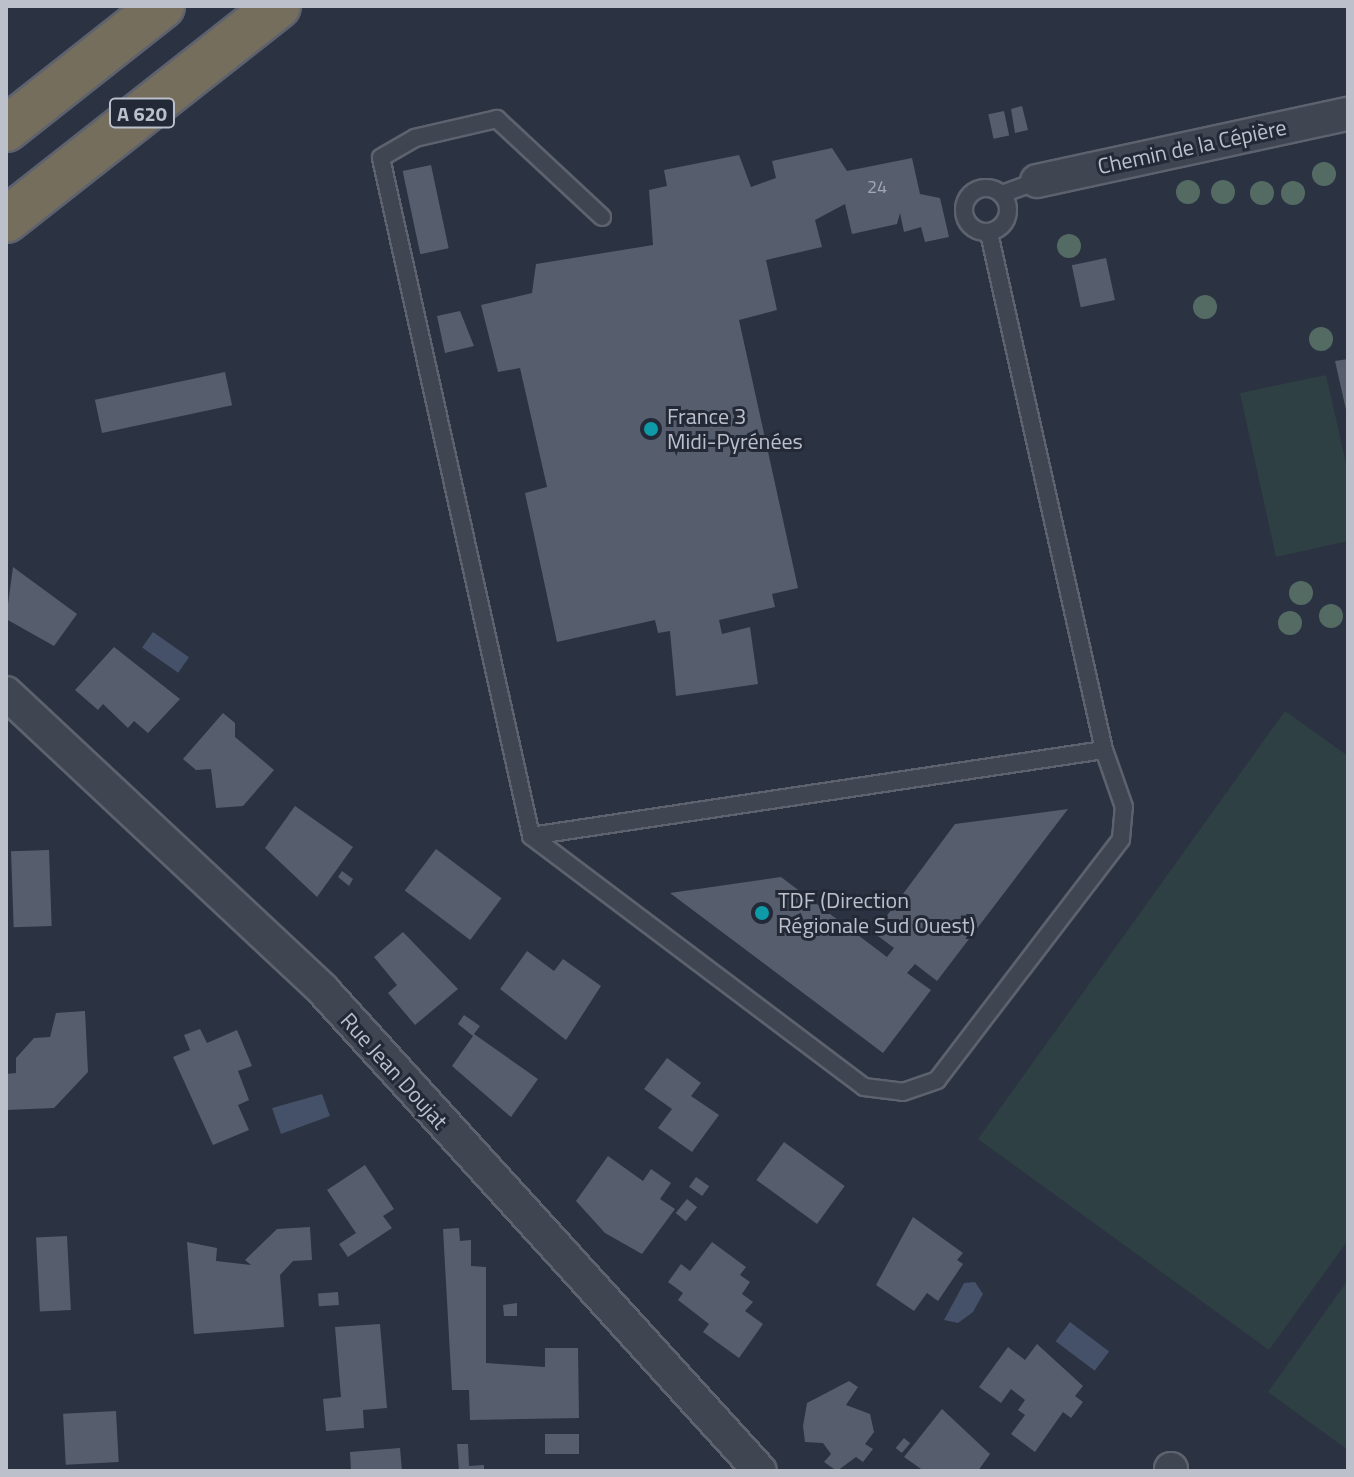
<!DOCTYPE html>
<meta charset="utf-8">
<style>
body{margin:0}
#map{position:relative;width:1354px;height:1477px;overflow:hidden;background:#2b3241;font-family:"Titillium Web",sans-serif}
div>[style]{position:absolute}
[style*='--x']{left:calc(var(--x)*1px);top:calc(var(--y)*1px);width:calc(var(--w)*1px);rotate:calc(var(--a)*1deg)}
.green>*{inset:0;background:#2e4043}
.water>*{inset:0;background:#445169;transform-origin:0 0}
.building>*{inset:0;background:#565e6e;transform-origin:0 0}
.roads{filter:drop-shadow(2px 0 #5d626e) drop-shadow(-2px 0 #5d626e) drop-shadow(0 2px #5d626e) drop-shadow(0 -2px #5d626e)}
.service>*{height:16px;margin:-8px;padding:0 8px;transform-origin:8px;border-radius:8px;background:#3f4551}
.service>.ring{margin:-8px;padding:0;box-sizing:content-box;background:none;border:16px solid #3f4551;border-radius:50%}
.minor>*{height:32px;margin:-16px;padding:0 16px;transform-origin:16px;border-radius:16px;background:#3f4551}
.motorway>*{height:44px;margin:-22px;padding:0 22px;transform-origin:22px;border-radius:22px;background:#766e5d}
.trees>*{width:24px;height:24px;margin:-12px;border-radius:50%;background:#546b64}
.dots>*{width:22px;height:22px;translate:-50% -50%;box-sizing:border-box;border:4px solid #232936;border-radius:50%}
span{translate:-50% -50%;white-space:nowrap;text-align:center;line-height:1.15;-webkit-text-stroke:6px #232936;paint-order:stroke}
.number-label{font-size:18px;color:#a2a8b4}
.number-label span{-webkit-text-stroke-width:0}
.shield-label span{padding:2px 6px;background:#232936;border:2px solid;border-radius:6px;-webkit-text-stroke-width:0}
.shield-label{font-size:20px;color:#bcc0cb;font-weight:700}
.street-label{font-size:22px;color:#bcc0cb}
.poi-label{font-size:22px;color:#bcc0cb}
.left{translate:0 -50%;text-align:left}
.frame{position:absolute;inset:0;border:8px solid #bcc0cb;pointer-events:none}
</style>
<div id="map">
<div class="green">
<i style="clip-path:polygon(1326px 375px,1348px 472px,1348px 541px,1276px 557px,1240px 393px)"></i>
<i style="clip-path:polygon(1285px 711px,1348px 756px,1348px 1240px,1269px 1350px,978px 1139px)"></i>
<i style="clip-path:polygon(1348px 1280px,1348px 1450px,1268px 1392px)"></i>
</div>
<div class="water">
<i style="left:153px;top:632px;width:44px;height:19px;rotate:35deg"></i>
<i style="clip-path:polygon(322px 1094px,330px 1116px,281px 1134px,272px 1108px)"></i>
<i style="clip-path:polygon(975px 1282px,983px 1294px,973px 1312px,958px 1323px,944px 1320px,964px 1283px)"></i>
<i style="left:1070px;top:1322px;width:49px;height:24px;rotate:37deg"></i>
</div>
<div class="building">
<i style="clip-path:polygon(1022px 106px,1028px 130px,1015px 133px,1011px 109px)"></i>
<i style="left:1004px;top:111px;width:25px;height:16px;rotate:78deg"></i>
<i style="clip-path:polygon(832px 148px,847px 171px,912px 158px,920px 194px,940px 198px,949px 237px,925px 242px,921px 227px,904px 232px,900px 213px,897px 224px,852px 234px,845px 204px,815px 220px,822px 247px,766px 260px,777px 310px,739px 320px,798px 588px,772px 594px,775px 607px,719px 620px,722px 634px,750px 627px,758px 684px,676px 696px,670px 631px,658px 633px,655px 620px,557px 642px,525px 493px,547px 487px,520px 368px,498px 372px,481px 305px,532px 293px,536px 264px,653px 245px,649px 190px,667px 186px,664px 170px,739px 155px,751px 187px,776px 178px,772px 161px)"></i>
<i style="left:431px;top:165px;width:85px;height:29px;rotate:78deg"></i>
<i style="left:1106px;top:258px;width:43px;height:35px;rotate:78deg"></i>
<i style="clip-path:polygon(460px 311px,474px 346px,445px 353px,437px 316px)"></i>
<i style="clip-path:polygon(1348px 359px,1348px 414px,1347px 414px,1335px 361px)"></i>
<i style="left:225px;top:372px;width:34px;height:133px;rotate:78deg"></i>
<i style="clip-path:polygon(13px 567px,77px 614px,54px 646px,6px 619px)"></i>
<i style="clip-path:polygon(114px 647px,180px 699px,148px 733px,134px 721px,128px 728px,103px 704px,98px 710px,75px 690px)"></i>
<i style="clip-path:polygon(223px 713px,235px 723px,235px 737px,274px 770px,243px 806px,216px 808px,211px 769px,196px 770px,183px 759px)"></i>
<i style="clip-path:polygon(295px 806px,353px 847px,317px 897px,265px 848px)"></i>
<i style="clip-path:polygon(1068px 809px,937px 981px,915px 964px,907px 973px,931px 990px,883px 1053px,670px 893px,781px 877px,887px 957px,894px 948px,874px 933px,955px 824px)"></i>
<i style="left:436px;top:849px;width:82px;height:52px;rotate:37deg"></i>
<i style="left:49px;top:850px;width:76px;height:38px;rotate:88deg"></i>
<i style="clip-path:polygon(342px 871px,353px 879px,349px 886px,338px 877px)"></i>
<i style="clip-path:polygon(403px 932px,458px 989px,415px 1025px,388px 993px,397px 985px,374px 957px)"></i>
<i style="clip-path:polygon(527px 951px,554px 971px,563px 959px,601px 986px,566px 1040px,500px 989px)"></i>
<i style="clip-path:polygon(85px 1011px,88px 1072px,54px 1108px,6px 1110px,6px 1074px,16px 1073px,16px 1058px,34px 1038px,50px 1037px,56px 1013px)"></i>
<i style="clip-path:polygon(464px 1015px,480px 1026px,474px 1034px,538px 1079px,511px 1117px,452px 1066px,473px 1036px,458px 1024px)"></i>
<i style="clip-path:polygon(200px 1029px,207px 1043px,237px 1030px,252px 1066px,238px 1071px,249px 1100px,238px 1105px,249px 1130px,213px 1145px,173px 1057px,190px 1050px,184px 1035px)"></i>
<i style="clip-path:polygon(667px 1058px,701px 1083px,691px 1096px,719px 1115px,692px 1152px,658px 1128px,672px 1109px,644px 1089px)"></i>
<i style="left:784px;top:1142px;width:75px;height:47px;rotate:36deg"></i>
<i style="clip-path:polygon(608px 1156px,643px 1181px,651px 1169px,671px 1183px,660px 1199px,675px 1209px,642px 1254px,605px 1233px,576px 1201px)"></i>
<i style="clip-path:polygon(365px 1165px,394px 1209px,383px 1216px,392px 1228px,348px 1257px,339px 1244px,356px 1233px,327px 1190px)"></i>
<i style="left:696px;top:1177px;width:16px;height:12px;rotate:35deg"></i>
<i style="left:687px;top:1199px;width:13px;height:18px;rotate:39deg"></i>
<i style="clip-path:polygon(913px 1217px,963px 1253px,957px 1260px,963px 1264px,938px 1301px,927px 1293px,914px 1311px,876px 1285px)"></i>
<i style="clip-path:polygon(310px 1227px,312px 1260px,293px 1261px,280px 1275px,284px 1327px,194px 1334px,187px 1242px,217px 1248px,216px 1261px,251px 1265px,245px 1260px,277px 1229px)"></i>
<i style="clip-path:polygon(459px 1228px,460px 1241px,471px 1240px,471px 1266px,486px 1267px,486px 1363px,545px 1367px,545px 1348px,578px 1348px,579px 1418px,470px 1420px,469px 1390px,452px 1390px,443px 1229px)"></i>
<i style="left:67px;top:1236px;width:74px;height:31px;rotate:87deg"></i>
<i style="clip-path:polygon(712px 1242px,746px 1267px,740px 1275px,750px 1282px,742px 1294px,753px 1302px,745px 1311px,763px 1324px,739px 1358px,703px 1332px,709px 1324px,678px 1300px,683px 1293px,668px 1282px,681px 1264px,690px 1271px)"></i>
<i style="left:338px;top:1292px;width:13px;height:20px;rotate:86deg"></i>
<i style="clip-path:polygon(517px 1303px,517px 1316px,504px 1316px,503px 1305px)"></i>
<i style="clip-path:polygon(380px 1324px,387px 1408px,363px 1410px,364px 1428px,326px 1431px,323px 1399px,341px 1397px,335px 1327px)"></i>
<i style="clip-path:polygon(1037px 1344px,1083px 1386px,1075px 1396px,1083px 1402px,1071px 1418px,1063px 1412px,1035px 1452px,1011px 1434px,1025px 1415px,1018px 1410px,1025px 1400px,1011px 1389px,1001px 1403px,979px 1387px,1008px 1347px,1025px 1360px)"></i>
<i style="clip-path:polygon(849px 1381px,858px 1387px,846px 1405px,870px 1414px,874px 1432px,865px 1444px,873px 1449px,863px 1462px,856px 1457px,837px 1471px,824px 1462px,831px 1454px,823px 1443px,805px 1442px,803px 1426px,807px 1403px)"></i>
<i style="clip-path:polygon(942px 1409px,990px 1454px,978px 1471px,924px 1471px,904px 1457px)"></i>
<i style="left:116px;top:1411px;width:51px;height:53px;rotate:87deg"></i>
<i style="left:545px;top:1434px;width:34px;height:20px"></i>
<i style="left:904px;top:1438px;width:8px;height:13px;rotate:40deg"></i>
<i style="clip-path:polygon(457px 1444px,468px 1444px,469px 1466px,484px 1465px,484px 1471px,459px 1471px)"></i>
<i style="clip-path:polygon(400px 1448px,402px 1471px,351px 1471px,350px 1452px)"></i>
</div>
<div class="roads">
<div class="service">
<i class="ring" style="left:964px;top:188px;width:28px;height:28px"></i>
<i style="--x:1002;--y:194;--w:37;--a:-20"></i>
<i style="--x:602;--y:217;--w:144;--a:-137"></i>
<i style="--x:497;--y:119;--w:84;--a:167"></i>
<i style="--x:415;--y:138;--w:39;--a:150"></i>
<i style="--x:381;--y:158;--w:694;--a:77.52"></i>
<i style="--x:531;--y:836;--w:579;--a:-8.54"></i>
<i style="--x:1104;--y:750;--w:530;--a:-102.54"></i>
<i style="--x:531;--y:836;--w:417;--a:37"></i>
<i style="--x:864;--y:1087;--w:39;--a:7"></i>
<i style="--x:903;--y:1092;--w:36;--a:-19"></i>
<i style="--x:937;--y:1080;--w:303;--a:-52.6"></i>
<i style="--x:1121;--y:839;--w:32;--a:-85"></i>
<i style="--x:1124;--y:807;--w:60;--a:-109.3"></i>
</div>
<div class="minor">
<i style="--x:1037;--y:181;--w:318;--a:-12.2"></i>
<i style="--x:6;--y:693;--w:433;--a:43.1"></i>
<i style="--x:322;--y:989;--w:651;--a:47.74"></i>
<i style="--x:1171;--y:1469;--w:2;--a:90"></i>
</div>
<div class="motorway">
<i style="--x:6;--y:129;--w:199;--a:-38.3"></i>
<i style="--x:6;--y:220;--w:346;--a:-38.2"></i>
</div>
</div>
<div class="trees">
<i style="left:1324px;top:174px"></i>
<i style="left:1188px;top:192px"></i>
<i style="left:1223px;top:192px"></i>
<i style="left:1262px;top:193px"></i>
<i style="left:1293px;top:193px"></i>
<i style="left:1069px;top:246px"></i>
<i style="left:1205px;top:307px"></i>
<i style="left:1321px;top:339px"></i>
<i style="left:1301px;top:593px"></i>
<i style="left:1331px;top:616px"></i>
<i style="left:1290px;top:623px"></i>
</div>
<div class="dots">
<i style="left:651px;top:429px;background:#0f9aa8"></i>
<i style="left:762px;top:913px;background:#0f9aa8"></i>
</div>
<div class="number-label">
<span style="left:877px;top:187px">24</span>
</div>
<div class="shield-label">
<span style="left:142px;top:113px">A 620</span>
</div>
<div class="street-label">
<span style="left:1192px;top:147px;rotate:-12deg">Chemin de la Cépière</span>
<span style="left:394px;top:1071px;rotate:48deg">Rue Jean Doujat</span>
</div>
<div class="poi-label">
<span class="left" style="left:667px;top:429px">France 3<br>Midi-Pyrénées</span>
<span class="left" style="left:778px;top:913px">TDF (Direction<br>Régionale Sud Ouest)</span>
</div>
<div class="frame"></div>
</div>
